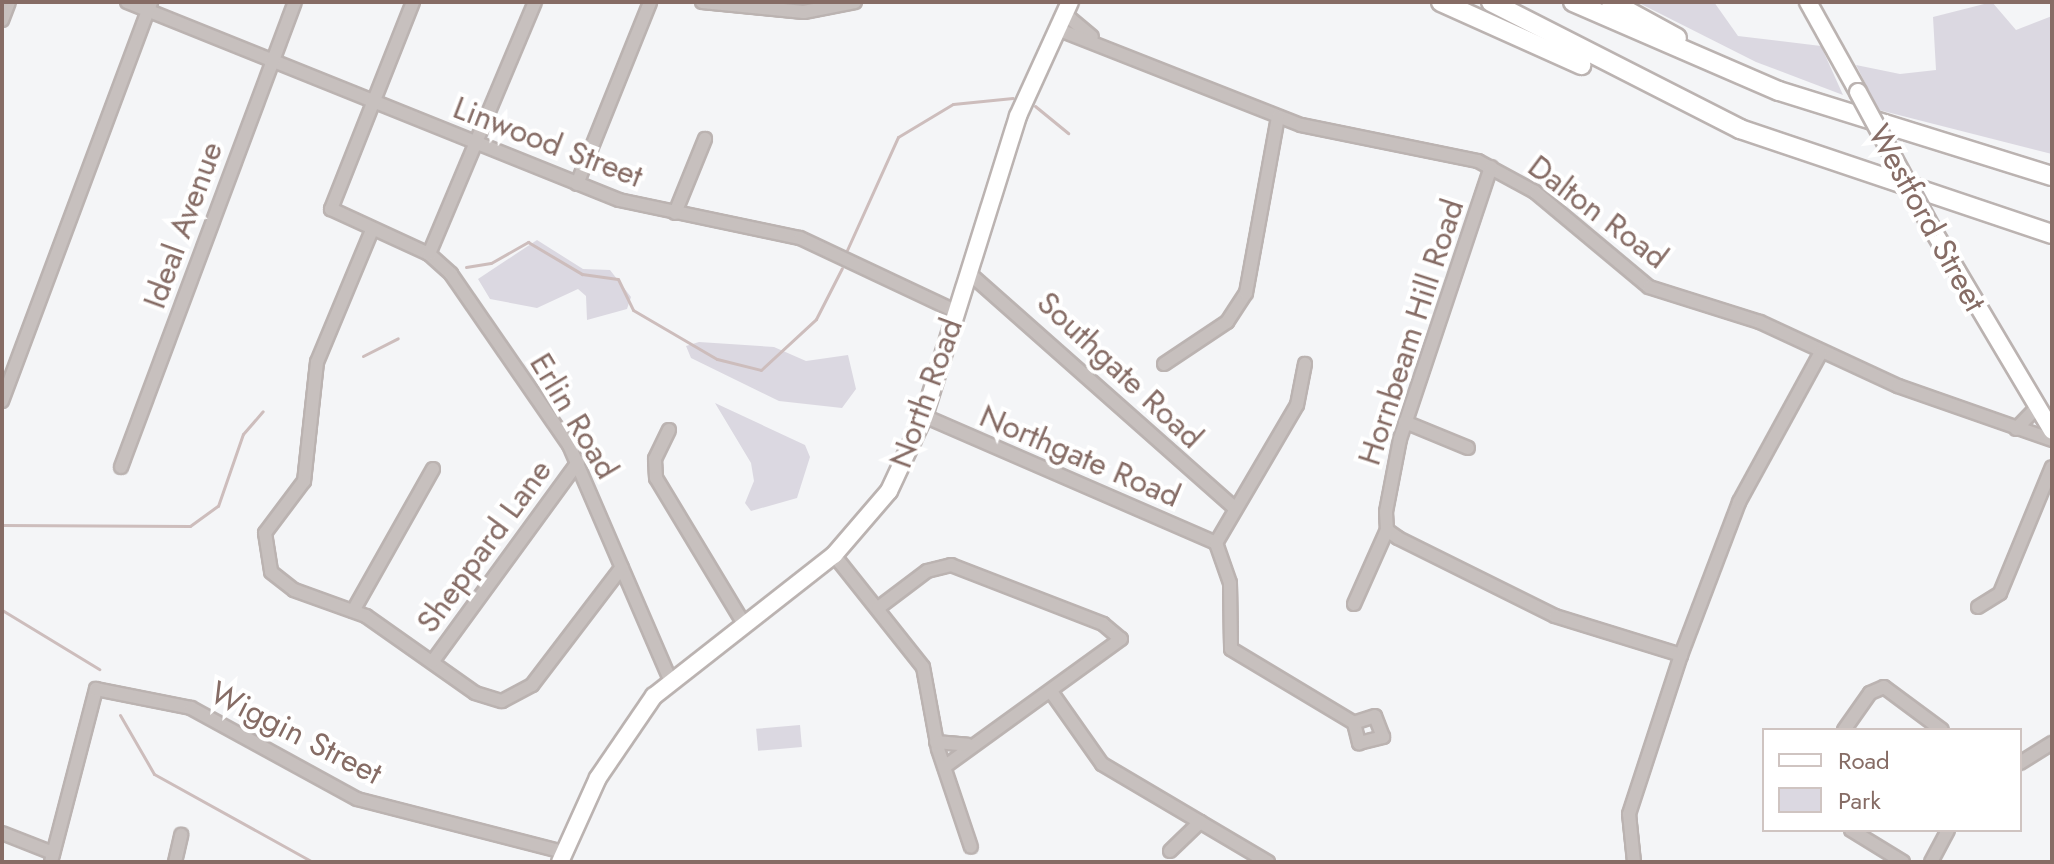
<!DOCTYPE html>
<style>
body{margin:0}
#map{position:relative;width:2054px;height:864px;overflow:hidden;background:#f4f5f7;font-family:Jost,sans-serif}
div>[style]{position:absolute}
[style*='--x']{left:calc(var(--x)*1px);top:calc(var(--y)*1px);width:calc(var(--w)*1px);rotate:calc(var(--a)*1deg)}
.green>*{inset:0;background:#dbd8e1;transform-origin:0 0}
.stream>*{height:3px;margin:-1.5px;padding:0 1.5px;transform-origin:1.5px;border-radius:1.5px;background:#cdbdbc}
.roads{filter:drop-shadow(2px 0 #bbb3b1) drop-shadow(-2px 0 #bbb3b1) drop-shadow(0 2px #bbb3b1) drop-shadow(0 -2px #bbb3b1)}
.minor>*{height:12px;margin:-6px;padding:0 6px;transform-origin:6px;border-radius:6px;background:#c7c0be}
.major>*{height:16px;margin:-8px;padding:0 8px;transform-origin:8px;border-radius:8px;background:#fff}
.highway>*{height:18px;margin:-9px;padding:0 9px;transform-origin:9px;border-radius:9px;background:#fff}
.bridges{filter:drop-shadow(2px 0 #bbb3b1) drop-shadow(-2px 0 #bbb3b1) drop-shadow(0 2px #bbb3b1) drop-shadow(0 -2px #bbb3b1)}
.major-bridge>*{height:16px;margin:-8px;padding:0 8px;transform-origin:8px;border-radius:8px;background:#fff}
span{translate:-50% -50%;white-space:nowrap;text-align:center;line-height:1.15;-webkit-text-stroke:8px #fff;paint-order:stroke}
.street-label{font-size:32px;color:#866c65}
.frame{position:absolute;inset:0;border:4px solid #866c65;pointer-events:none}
.legend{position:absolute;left:1762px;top:728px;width:260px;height:104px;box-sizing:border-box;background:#fff;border:2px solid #cfc4c1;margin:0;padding:10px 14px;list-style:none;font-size:24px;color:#866c65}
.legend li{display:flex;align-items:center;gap:16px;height:40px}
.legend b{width:40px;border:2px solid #cfc4c1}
</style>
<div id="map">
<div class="green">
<i style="clip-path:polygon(1637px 2px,1714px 2px,1738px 36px,1821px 46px,1843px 95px,1756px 62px)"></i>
<i style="clip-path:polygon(1992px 2px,2016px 30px,2052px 16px,2052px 154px,1879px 110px,1856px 65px,1900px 74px,1936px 70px,1933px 17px)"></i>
<i style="clip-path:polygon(537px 240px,583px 269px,610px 270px,631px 297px,627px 309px,587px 320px,586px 296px,578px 289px,537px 308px,490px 299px,478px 279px)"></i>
<i style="clip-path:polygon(699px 342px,774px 347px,806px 361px,848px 355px,856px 389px,842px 408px,779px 401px,691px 358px,686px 346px)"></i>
<i style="clip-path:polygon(715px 403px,805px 445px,810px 457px,797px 498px,751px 511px,745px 503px,754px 481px,751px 463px)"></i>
<i style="left:800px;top:725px;width:22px;height:44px;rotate:85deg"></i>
</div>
<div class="stream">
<i style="--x:1035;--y:106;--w:43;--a:39.3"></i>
<i style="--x:847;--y:250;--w:124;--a:-65.7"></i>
<i style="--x:898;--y:137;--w:64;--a:-31"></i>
<i style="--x:953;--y:104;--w:60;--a:-5.7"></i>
<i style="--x:466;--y:267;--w:25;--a:-9"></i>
<i style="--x:491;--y:263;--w:43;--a:-29.6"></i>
<i style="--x:528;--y:242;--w:63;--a:30.7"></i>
<i style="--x:582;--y:274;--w:36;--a:8"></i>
<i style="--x:618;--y:279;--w:34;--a:64"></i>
<i style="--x:633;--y:310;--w:97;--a:30.3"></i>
<i style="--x:717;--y:359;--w:45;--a:14"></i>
<i style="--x:761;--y:370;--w:75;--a:-42.8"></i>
<i style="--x:816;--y:319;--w:57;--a:-63"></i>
<i style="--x:363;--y:356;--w:39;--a:-27"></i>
<i style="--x:2;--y:525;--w:188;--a:0.3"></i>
<i style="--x:190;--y:526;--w:34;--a:-36"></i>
<i style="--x:218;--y:506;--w:76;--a:-70.9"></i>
<i style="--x:243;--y:434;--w:30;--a:-49"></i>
<i style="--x:2;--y:610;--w:114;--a:31.3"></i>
<i style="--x:120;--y:715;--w:68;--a:60"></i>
<i style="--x:154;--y:774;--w:182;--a:29"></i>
</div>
<div class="roads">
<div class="minor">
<i style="--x:127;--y:2;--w:530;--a:21.92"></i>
<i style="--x:619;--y:200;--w:185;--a:11.9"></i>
<i style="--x:800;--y:238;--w:171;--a:25.2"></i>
<i style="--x:413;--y:2;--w:223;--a:111.6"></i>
<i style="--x:331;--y:209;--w:108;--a:24.7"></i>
<i style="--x:429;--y:254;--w:30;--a:42"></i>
<i style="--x:451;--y:274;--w:208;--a:55.4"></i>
<i style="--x:569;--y:445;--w:255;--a:66.7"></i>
<i style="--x:702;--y:2;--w:102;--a:5.6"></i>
<i style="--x:804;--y:12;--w:52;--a:-11.1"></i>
<i style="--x:1065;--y:14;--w:35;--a:40"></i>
<i style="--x:2;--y:20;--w:19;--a:-69"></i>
<i style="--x:1057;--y:29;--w:262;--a:21.5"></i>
<i style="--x:1301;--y:125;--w:181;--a:11.5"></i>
<i style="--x:1478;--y:161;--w:65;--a:28.5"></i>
<i style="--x:1535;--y:192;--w:148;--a:39.8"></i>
<i style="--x:1649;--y:287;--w:116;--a:17.5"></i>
<i style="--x:1760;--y:322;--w:152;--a:24.9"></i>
<i style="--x:1898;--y:386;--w:163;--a:19.3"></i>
<i style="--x:1491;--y:167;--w:287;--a:108.5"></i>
<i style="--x:1400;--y:439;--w:74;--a:100.9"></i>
<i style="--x:1386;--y:512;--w:18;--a:87"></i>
<i style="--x:1387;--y:530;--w:14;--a:36"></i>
<i style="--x:1398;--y:538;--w:175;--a:26.4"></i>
<i style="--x:1555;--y:616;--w:132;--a:17.2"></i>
<i style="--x:1681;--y:655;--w:164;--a:-69.2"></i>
<i style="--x:1739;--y:502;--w:171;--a:-61.3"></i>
<i style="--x:577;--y:184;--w:196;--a:-68.1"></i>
<i style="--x:675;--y:213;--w:80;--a:-67.9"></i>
<i style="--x:372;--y:230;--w:143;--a:112.6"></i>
<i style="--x:317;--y:362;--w:120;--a:96.2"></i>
<i style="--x:304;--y:481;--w:65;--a:126.9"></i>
<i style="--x:265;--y:533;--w:39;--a:81"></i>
<i style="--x:271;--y:572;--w:29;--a:38"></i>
<i style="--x:294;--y:590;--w:77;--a:19.9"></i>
<i style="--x:366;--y:616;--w:133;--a:35.2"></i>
<i style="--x:475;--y:693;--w:28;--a:17"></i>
<i style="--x:502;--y:701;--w:34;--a:-28"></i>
<i style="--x:532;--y:685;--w:148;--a:-52.7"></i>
<i style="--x:429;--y:254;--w:273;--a:-67.2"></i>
<i style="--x:969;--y:273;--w:355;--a:41.5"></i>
<i style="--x:1164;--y:364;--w:76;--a:-33.7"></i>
<i style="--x:1227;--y:322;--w:35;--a:-57"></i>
<i style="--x:1246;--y:293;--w:179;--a:-79.7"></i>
<i style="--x:2;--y:401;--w:426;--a:-69.5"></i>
<i style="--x:924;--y:416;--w:318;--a:23.5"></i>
<i style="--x:1405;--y:422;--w:68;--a:22.4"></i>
<i style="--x:2016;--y:429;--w:29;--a:-46"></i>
<i style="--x:669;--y:430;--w:32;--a:116"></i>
<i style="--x:655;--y:459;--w:19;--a:87"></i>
<i style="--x:656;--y:478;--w:168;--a:58.9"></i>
<i style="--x:121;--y:467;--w:496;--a:-69.5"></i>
<i style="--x:1216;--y:543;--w:42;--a:70.7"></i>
<i style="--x:1230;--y:583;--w:66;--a:89.1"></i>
<i style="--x:1231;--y:649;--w:144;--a:31"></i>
<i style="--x:1354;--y:723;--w:21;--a:76"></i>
<i style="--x:1359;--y:743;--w:25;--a:-14"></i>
<i style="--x:1383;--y:737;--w:22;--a:-111"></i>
<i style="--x:1375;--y:716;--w:22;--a:162"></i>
<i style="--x:1216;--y:543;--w:160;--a:-59.6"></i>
<i style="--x:1297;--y:405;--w:42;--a:-79"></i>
<i style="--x:834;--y:555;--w:143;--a:51.5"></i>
<i style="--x:923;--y:667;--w:83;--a:79.6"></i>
<i style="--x:938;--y:749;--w:103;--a:71.4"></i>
<i style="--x:1354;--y:604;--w:81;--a:-66"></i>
<i style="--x:1978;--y:607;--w:26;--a:-32"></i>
<i style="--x:2000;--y:593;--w:136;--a:-67.6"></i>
<i style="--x:878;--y:608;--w:61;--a:-37.1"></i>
<i style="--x:927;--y:571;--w:25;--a:-14"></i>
<i style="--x:951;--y:565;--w:163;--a:21.2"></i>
<i style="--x:1103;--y:624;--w:23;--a:40"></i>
<i style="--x:1121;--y:639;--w:218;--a:144.1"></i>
<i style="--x:353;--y:611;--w:163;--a:-60.6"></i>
<i style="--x:433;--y:661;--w:246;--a:-53.9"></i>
<i style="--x:1052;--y:693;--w:87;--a:54.8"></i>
<i style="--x:1102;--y:764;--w:193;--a:30.6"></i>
<i style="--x:1844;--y:730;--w:45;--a:-54.9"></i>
<i style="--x:1870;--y:693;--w:15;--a:-23"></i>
<i style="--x:1884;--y:687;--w:72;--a:36.6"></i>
<i style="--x:936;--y:742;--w:32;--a:5"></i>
<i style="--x:2020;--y:763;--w:38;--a:-32"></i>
<i style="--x:1851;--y:830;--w:61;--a:31.6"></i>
<i style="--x:2;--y:833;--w:55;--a:21.4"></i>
<i style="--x:1170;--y:851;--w:42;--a:-44"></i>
<i style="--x:51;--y:862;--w:179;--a:-75.4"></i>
<i style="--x:96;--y:689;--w:97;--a:11.3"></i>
<i style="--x:191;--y:708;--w:189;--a:28.7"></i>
<i style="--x:357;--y:799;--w:214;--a:14.4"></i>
<i style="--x:175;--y:862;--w:28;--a:-77"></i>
<i style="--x:1634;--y:862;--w:48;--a:-95.9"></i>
<i style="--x:1629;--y:814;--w:167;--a:-71.9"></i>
<i style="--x:1931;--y:862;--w:36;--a:-62"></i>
</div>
<div class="major">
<i style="--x:1808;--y:2;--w:103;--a:60.9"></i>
<i style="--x:1931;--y:227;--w:237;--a:59.3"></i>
<i style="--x:560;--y:862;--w:92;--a:-65.7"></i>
<i style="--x:598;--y:778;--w:99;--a:-55.7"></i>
<i style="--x:654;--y:696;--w:229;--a:-38.1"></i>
<i style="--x:834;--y:555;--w:84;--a:-49.3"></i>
<i style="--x:889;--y:491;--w:83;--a:-65"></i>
<i style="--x:924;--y:416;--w:314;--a:-72.6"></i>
<i style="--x:1018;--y:116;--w:125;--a:-65.5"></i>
</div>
<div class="highway">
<i style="--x:1441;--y:2;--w:154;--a:24.2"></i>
<i style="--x:1491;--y:2;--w:280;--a:27"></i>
<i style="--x:1740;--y:129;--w:329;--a:18.6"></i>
<i style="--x:1573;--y:2;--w:224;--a:23.4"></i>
<i style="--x:1779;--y:91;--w:286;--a:17.3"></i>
<i style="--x:1611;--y:2;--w:75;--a:28.6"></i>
</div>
</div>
<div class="bridges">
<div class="major-bridge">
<i style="--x:1858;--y:92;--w:153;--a:61.6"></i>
</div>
</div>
<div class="street-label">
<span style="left:548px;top:142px;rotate:21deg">Linwood Street</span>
<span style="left:1598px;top:212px;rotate:37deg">Dalton Road</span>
<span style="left:1927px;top:218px;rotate:61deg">Westford Street</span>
<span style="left:183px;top:225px;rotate:-70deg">Ideal Avenue</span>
<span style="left:1411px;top:332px;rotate:-72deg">Hornbeam Hill Road</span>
<span style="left:1120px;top:370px;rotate:43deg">Southgate Road</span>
<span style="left:926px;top:393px;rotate:-70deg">North Road</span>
<span style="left:574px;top:416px;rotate:59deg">Erlin Road</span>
<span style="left:1080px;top:456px;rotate:23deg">Northgate Road</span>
<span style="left:484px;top:546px;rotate:-54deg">Sheppard Lane</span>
<span style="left:296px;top:733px;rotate:27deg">Wiggin Street</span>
</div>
<div class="frame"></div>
<ul class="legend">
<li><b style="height:10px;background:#fff"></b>Road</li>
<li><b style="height:22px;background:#dbd8e1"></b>Park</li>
</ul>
</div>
